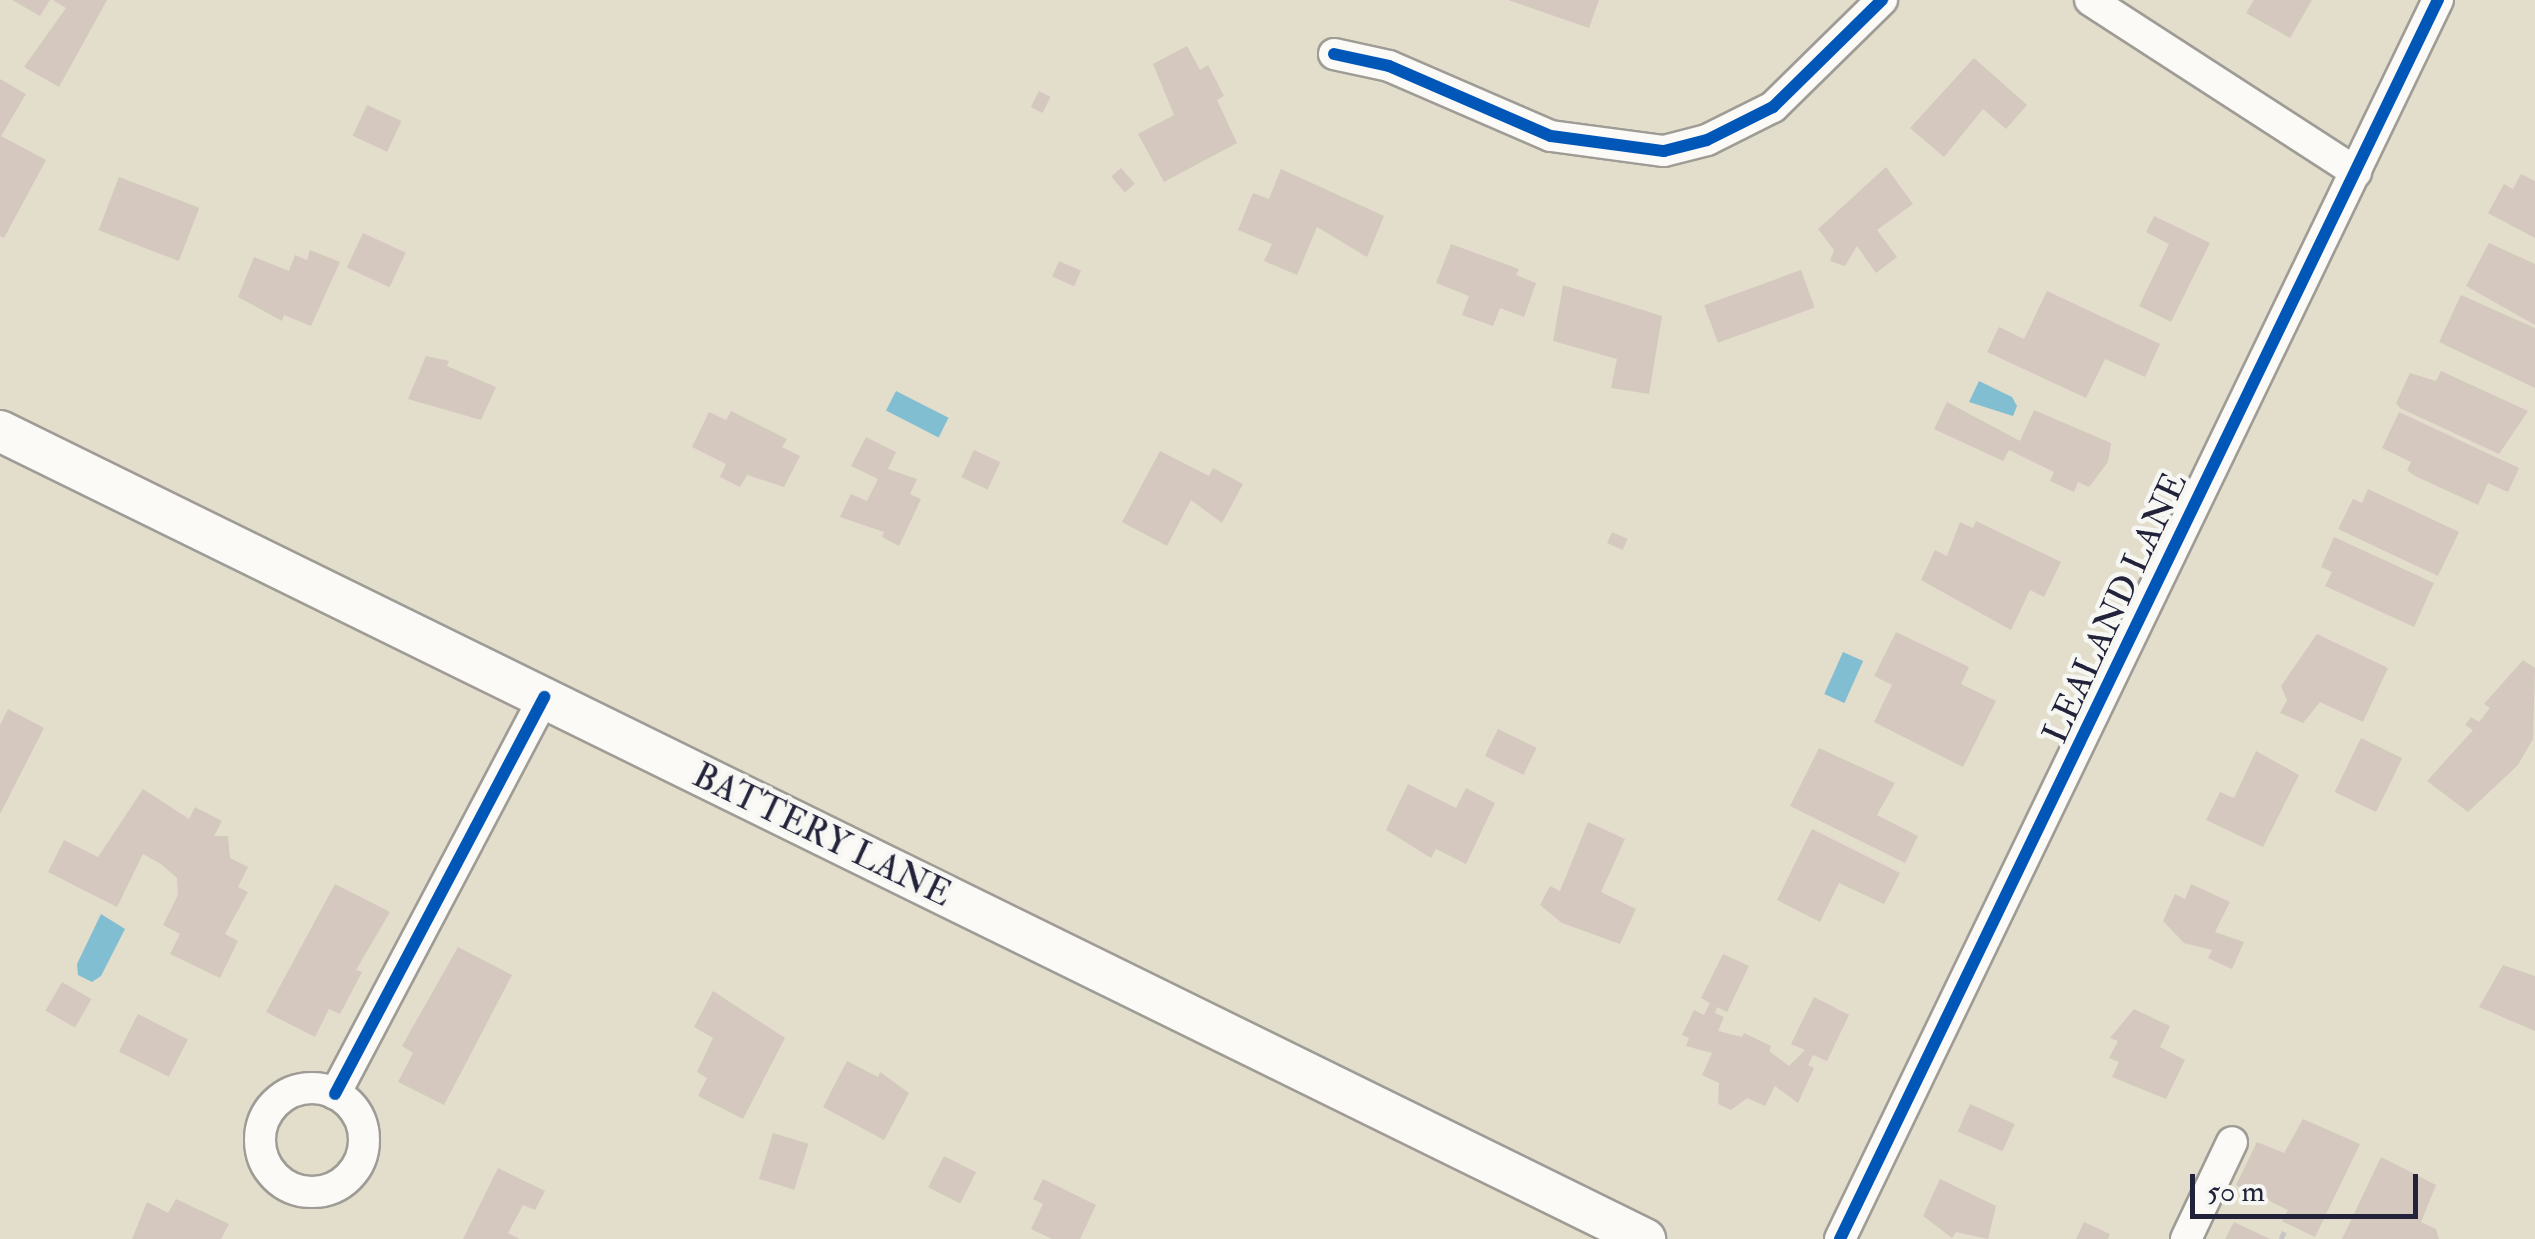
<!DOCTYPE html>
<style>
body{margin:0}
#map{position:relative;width:2535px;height:1239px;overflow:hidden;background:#e3ddcc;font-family:"IM FELL Double Pica",serif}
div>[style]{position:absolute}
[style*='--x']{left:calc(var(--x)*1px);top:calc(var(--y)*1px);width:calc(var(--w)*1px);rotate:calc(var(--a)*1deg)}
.water>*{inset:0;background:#81bed2;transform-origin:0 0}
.building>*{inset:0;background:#d5c8bf;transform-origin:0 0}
.path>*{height:5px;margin-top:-2.5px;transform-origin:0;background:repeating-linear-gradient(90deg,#c8c6c4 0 8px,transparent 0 16px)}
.roads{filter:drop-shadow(2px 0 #9f9c96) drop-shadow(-2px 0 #9f9c96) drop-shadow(0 2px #9f9c96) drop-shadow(0 -2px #9f9c96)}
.minor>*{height:30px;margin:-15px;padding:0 15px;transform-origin:15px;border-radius:15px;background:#fbfaf7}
.minor>.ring{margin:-15px;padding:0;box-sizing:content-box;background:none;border:30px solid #fbfaf7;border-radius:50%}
.major>*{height:40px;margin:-20px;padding:0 20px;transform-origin:20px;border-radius:20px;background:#fbfaf7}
.cycleway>*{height:12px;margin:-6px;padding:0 6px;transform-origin:6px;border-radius:6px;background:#0057b8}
span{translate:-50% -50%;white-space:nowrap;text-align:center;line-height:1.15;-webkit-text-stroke:9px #f6f6f2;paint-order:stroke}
.street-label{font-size:35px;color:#22223b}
.scale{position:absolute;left:2190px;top:1174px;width:228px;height:45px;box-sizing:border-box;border:5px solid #22223b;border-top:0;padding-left:12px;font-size:30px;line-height:35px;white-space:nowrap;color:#22223b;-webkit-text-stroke:8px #f6f6f2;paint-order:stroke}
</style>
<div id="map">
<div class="water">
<i style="clip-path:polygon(1979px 381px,2012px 397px,2017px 406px,2013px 416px,1969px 402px)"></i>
<i style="left:896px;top:391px;width:59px;height:22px;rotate:27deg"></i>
<i style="left:1843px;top:652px;width:22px;height:46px;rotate:24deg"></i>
<i style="clip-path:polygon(101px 914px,125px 929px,101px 976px,92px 982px,78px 975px,77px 964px)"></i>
</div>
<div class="building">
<i style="clip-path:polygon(12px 0,50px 0,40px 16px)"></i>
<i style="clip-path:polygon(53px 0,107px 0,59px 87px,24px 67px,66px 8px)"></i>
<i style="clip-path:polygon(1508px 0,1599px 0,1589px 28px)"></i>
<i style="clip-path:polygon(2254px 0,2312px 0,2290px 38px,2246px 13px)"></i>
<i style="clip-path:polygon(1187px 46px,1200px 70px,1208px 65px,1224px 96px,1217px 100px,1237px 143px,1164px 182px,1138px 134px,1174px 115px,1153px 64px)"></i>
<i style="clip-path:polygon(1974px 58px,2027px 105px,2006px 129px,1983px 109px,1944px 157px,1910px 128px)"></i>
<i style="clip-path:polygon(0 79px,26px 94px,1px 136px,46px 160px,4px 238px,0 236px)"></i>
<i style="left:1039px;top:91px;width:13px;height:18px;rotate:27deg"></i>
<i style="left:367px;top:105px;width:38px;height:34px;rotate:25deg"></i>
<i style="clip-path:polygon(1886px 167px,1913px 204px,1877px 230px,1897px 257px,1876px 273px,1857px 246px,1845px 266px,1830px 261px,1834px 250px,1818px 229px)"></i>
<i style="left:1121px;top:168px;width:21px;height:13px;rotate:49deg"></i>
<i style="clip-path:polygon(1281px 169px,1384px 216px,1367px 257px,1317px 227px,1297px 275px,1264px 261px,1272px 244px,1238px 230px,1253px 193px,1269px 199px)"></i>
<i style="clip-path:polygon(2521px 174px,2535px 181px,2535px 238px,2488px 213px,2504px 184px,2513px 189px)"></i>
<i style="left:119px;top:177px;width:86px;height:57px;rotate:21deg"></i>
<i style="clip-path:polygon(2154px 216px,2210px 243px,2171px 322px,2139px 306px,2169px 244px,2146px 232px)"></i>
<i style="left:363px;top:233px;width:47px;height:38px;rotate:25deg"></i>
<i style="clip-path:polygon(2489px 243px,2535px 264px,2535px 325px,2466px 286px)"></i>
<i style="clip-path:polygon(1451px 244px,1519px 269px,1516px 275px,1536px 283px,1524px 317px,1500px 308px,1493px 326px,1462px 315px,1469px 296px,1436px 283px)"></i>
<i style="clip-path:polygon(310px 250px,340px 262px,311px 326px,284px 315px,282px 321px,238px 297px,254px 257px,289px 271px,295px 255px,307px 260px)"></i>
<i style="left:1059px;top:261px;width:24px;height:17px;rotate:24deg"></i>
<i style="left:1801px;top:270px;width:40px;height:103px;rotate:70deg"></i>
<i style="clip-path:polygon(1563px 285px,1662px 316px,1649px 394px,1611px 388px,1617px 359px,1553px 341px)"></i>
<i style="clip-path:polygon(2047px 291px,2160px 344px,2145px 377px,2105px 359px,2086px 398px,1987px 352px,1999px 327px,2024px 339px)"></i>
<i style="clip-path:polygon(2461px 295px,2535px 328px,2535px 388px,2439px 342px)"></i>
<i style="clip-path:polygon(426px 356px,449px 361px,447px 366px,496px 387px,481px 420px,408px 399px)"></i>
<i style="clip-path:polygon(2441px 371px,2528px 411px,2499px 454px,2400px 408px,2396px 403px,2410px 373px,2436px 381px)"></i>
<i style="clip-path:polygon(1947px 402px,2020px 441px,2034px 410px,2111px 443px,2108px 462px,2089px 487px,2078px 482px,2074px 492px,2050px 481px,2054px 472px,2009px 450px,2003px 461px,1934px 429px)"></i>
<i style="clip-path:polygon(731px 411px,787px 439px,782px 447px,800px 456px,784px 487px,747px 475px,740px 487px,720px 477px,726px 464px,692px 447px,709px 412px,726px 420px)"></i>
<i style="clip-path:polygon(2399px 412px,2519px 468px,2508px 492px,2488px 483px,2478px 505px,2415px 476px,2407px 470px,2411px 462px,2382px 448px)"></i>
<i style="clip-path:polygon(866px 437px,896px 452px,888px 469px,917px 479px,910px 494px,921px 499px,899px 546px,882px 537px,884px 532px,840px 517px,851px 494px,867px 501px,878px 479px,851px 466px)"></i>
<i style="left:974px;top:450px;width:29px;height:30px;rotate:25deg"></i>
<i style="clip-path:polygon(1160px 451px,1209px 476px,1213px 468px,1243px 484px,1222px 523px,1191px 500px,1167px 546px,1122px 522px)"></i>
<i style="clip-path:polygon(2368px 489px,2459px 532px,2438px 576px,2338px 529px,2353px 499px,2362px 503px)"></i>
<i style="clip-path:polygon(1976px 521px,2061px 562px,2044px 597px,2030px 590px,2011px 630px,1921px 580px,1935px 550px,1947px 556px,1960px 522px,1973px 528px)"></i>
<i style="left:1612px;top:532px;width:17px;height:12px;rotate:24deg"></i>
<i style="clip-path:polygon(2334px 537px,2434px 583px,2414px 627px,2325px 586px,2332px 572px,2321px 567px)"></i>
<i style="clip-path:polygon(1896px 632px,1969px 667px,1961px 684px,1996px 701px,1963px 767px,1874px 722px,1892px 685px,1874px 676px)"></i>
<i style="clip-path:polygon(2317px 634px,2388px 668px,2363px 722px,2320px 702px,2303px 723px,2280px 713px,2287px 700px,2281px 686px)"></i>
<i style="clip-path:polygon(2523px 660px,2535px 668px,2533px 739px,2518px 765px,2468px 812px,2427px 781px,2473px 730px,2465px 725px,2471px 717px,2479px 722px,2490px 708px,2484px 704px)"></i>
<i style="clip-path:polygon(8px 709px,44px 728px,0 814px,0 725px)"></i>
<i style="left:1498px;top:729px;width:43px;height:30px;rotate:26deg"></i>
<i style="left:2361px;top:738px;width:46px;height:60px;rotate:26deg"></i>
<i style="clip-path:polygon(1819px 748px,1895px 783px,1877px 815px,1918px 836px,1905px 863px,1790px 806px)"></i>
<i style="clip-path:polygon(2256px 751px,2299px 775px,2263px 847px,2206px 820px,2220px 792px,2234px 798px)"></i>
<i style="clip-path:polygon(1408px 784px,1456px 808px,1466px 788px,1495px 803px,1466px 864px,1436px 849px,1431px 858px,1386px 830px)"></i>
<i style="clip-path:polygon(143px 789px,189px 819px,195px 807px,222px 821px,214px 836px,228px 836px,230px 858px,248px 867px,238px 887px,248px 892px,225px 934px,238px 941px,220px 978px,170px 954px,180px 934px,163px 925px,178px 895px,177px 878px,161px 864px,143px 854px,117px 907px,48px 872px,64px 840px,98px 857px)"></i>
<i style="clip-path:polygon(1588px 822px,1625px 839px,1601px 892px,1636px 909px,1620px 944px,1562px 923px,1540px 905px,1550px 886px,1560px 891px)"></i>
<i style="clip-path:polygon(1812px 829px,1900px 873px,1884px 904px,1839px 883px,1820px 922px,1777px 900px)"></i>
<i style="clip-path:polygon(335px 884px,390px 912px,356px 970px,362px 972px,340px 1014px,329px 1009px,315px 1037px,266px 1012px)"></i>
<i style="clip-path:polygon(2191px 884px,2230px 902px,2215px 932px,2244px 942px,2232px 969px,2208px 958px,2212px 950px,2184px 943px,2163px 921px,2175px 894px,2185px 899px)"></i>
<i style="clip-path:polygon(458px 947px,512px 975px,444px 1105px,398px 1082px,413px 1053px,402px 1046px)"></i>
<i style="clip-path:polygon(1723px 954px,1749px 966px,1727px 1012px,1717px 1007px,1715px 1013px,1724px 1017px,1718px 1031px,1742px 1037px,1744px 1033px,1771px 1046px,1769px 1051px,1789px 1066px,1805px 1050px,1791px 1044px,1814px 997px,1849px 1015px,1827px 1061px,1813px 1055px,1808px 1065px,1814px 1068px,1798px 1103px,1775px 1086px,1765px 1106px,1747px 1098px,1731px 1110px,1718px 1104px,1719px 1083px,1702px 1075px,1712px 1053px,1686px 1046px,1689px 1038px,1682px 1035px,1694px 1010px,1704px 1015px,1710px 1003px,1701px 998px)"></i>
<i style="clip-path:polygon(2503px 965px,2535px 976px,2535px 1031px,2479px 1007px)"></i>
<i style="left:62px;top:982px;width:34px;height:33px;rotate:30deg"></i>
<i style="clip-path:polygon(713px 991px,785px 1038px,743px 1119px,698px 1096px,707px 1078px,697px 1072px,713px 1038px,694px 1027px)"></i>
<i style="clip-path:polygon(2134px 1009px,2170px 1026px,2160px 1047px,2185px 1060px,2166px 1099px,2112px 1077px,2119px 1062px,2109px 1058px,2118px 1041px,2110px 1038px)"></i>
<i style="left:138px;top:1014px;width:56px;height:42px;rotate:27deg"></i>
<i style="clip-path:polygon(847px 1061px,878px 1077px,880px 1072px,909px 1093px,884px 1140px,823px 1107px)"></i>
<i style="left:1970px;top:1104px;width:49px;height:30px;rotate:24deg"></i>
<i style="clip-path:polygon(2303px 1119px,2360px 1144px,2315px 1237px,2282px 1221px,2288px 1210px,2236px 1185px,2257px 1142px,2284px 1153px)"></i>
<i style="left:773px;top:1133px;width:37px;height:48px;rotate:17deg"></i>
<i style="left:944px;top:1156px;width:36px;height:35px;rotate:27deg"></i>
<i style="clip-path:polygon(2381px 1157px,2436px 1185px,2421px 1222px,2436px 1229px,2439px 1239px,2342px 1239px)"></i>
<i style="clip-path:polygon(498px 1168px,545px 1191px,535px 1210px,523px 1205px,508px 1233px,520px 1239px,463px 1239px)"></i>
<i style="clip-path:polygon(1043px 1179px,1096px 1205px,1080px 1239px,1052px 1239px,1031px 1229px,1043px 1204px,1033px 1199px)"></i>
<i style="clip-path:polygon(1940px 1179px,1996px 1206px,1988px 1239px,1956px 1232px,1952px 1238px,1923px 1216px)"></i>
<i style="clip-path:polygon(176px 1199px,229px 1224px,221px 1239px,132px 1239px,147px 1202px,168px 1213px)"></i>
<i style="clip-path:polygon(2084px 1222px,2110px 1234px,2108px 1239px,2076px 1239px)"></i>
<i style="clip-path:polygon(2234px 1222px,2270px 1239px,2225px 1239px)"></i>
</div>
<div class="path">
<i style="--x:2281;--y:1239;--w:10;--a:-66"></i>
</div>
<div class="roads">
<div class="minor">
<i style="--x:2090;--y:0;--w:317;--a:32.9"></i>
<i style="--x:1334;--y:54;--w:56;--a:12.3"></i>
<i style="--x:1389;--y:66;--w:176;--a:23.4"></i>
<i style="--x:1551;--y:136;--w:114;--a:7.6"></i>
<i style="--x:1664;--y:151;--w:44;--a:-14.3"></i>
<i style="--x:1707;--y:140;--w:74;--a:-26.6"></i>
<i style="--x:1773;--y:107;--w:153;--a:-44.5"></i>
<i class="ring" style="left:260px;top:1088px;width:74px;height:74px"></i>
<i style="--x:335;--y:1094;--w:449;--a:-62.2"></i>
<i style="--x:1840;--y:1239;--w:1376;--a:-64.24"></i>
<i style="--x:2186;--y:1239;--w:107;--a:-64.6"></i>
</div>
<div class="major">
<i style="--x:0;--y:431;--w:1833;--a:26.16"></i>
</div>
</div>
<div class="cycleway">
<i style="--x:1334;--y:54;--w:56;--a:12.3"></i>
<i style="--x:1389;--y:66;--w:176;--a:23.4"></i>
<i style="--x:1551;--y:136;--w:114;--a:7.6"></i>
<i style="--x:1664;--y:151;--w:44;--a:-14.3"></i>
<i style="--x:1707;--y:140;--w:74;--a:-26.6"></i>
<i style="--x:1773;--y:107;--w:153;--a:-44.5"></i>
<i style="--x:335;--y:1094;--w:449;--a:-62.2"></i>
<i style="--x:1840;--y:1239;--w:1376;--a:-64.24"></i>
</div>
<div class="street-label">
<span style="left:2115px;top:608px;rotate:-65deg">LEALAND LANE</span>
<span style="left:822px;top:835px;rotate:26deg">BATTERY LANE</span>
</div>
<div class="scale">50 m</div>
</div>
